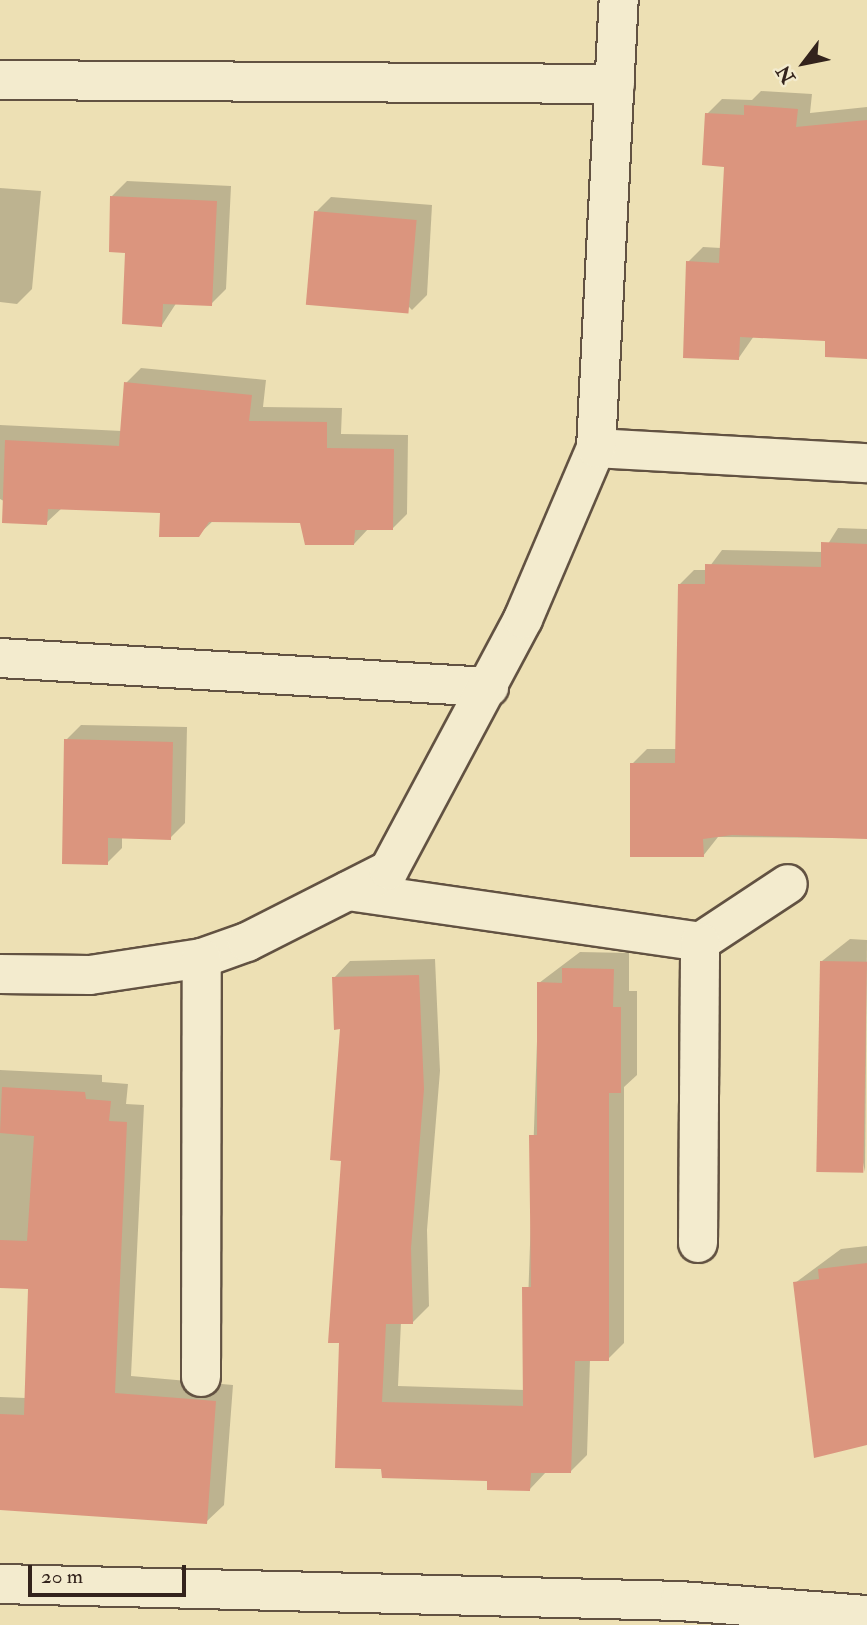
<!DOCTYPE html>
<style>
body{margin:0}
#map{position:relative;width:867px;height:1625px;overflow:hidden;background:#ede0b4;font-family:"IM FELL Double Pica",serif}
div>[style]{position:absolute}
[style*='--x']{left:calc(var(--x)*1px);top:calc(var(--y)*1px);width:calc(var(--w)*1px);rotate:calc(var(--a)*1deg)}
.shadow>*{inset:0;background:#0003}
.building>*{inset:0;background:#db957e;transform-origin:0 0}
.roads{filter:drop-shadow(2px 0 #625242) drop-shadow(-2px 0 #625242) drop-shadow(0 2px #625242) drop-shadow(0 -2px #625242)}
.minor>*{height:38px;margin:-19px;padding:0 19px;transform-origin:19px;border-radius:19px;background:#f3ebce}
span{translate:-50% -50%;white-space:nowrap;text-align:center;line-height:1.15;-webkit-text-stroke:5px #f3ebce;paint-order:stroke}
.north{position:absolute;left:769px;top:28px;width:70px;height:70px;-webkit-text-stroke:5px #f3ebce;paint-order:stroke;rotate:238deg;font-size:19px;font-weight:700;line-height:28px;text-align:center;color:#33231c}
.north::after{content:'';display:block;margin:auto;width:24px;height:32px;background:#33231c;clip-path:polygon(50% 0,100% 100%,50% 72%,0 100%)}
.scale{position:absolute;left:28px;top:1565px;width:158px;height:32px;box-sizing:border-box;border:4px solid #33231c;border-top:0;padding-left:9px;font-size:21px;line-height:24px;white-space:nowrap;color:#33231c;-webkit-text-stroke:5px #f3ebce;paint-order:stroke}
</style>
<div id="map">
<div class="shadow">
<i style="clip-path:polygon(761px 91px,812px 94px,810px 113px,867px 107px,867px 357px,827px 340px,754px 336px,738px 359px,688px 262px,703px 247px,721px 248px,726px 166px,707px 114px,722px 99px,752px 100px)"></i>
<i style="clip-path:polygon(127px 181px,231px 186px,226px 289px,211px 304px,177px 302px,162px 325px,126px 251px,112px 196px)"></i>
<i style="clip-path:polygon(0 188px,41px 191px,32px 289px,17px 304px,0 302px)"></i>
<i style="clip-path:polygon(331px 197px,432px 205px,427px 295px,412px 310px,316px 212px)"></i>
<i style="clip-path:polygon(141px 368px,266px 380px,263px 407px,342px 408px,341px 434px,408px 435px,407px 514px,392px 529px,369px 528px,354px 544px,302px 521px,214px 520px,198px 535px,161px 511px,62px 508px,46px 523px,0 499px,0 425px,122px 431px,126px 383px)"></i>
<i style="clip-path:polygon(838px 528px,867px 529px,867px 838px,718px 837px,703px 856px,632px 764px,647px 749px,677px 749px,679px 585px,694px 570px,707px 570px,722px 550px,823px 552px)"></i>
<i style="clip-path:polygon(81px 725px,187px 727px,185px 823px,170px 838px,122px 837px,122px 848px,107px 863px,66px 740px)"></i>
<i style="clip-path:polygon(850px 939px,867px 940px,865px 1172px,822px 961px)"></i>
<i style="clip-path:polygon(580px 952px,629px 953px,629px 991px,637px 991px,637px 1075px,624px 1087px,624px 1343px,608px 1359px,590px 1359px,587px 1455px,571px 1471px,546px 1472px,530px 1489px,489px 1480px,383px 1476px,342px 1159px,342px 1027px,334px 978px,350px 961px,435px 959px,440px 1071px,427px 1230px,429px 1306px,412px 1323px,401px 1322px,398px 1386px,525px 1390px,539px 983px)"></i>
<i style="clip-path:polygon(0 1070px,102px 1075px,102px 1082px,128px 1084px,126px 1104px,144px 1105px,131px 1376px,233px 1385px,224px 1505px,206px 1522px,0 1509px,0 1397px,26px 1398px,30px 1287px,0 1286px)"></i>
<i style="clip-path:polygon(867px 1246px,867px 1444px,795px 1283px,841px 1249px)"></i>
</div>
<div class="building">
<i style="clip-path:polygon(744px 105px,798px 109px,796px 127px,867px 120px,867px 359px,825px 357px,825px 341px,740px 337px,739px 360px,683px 358px,686px 261px,719px 263px,724px 167px,702px 165px,705px 113px,744px 115px)"></i>
<i style="clip-path:polygon(110px 196px,217px 201px,212px 306px,163px 304px,162px 327px,122px 324px,125px 253px,109px 252px)"></i>
<i style="left:314px;top:211px;width:103px;height:94px;rotate:5deg"></i>
<i style="clip-path:polygon(124px 382px,252px 395px,249px 421px,327px 422px,327px 448px,394px 449px,393px 530px,355px 530px,354px 545px,305px 545px,300px 523px,209px 522px,199px 537px,159px 537px,160px 513px,48px 509px,47px 525px,2px 523px,5px 440px,119px 446px)"></i>
<i style="clip-path:polygon(821px 542px,867px 544px,867px 839px,732px 835px,703px 839px,704px 857px,630px 857px,630px 763px,675px 763px,678px 584px,705px 584px,705px 564px,821px 567px)"></i>
<i style="clip-path:polygon(64px 739px,173px 742px,171px 840px,108px 838px,108px 865px,62px 864px)"></i>
<i style="left:820px;top:961px;width:47px;height:211px;rotate:1deg"></i>
<i style="clip-path:polygon(562px 968px,614px 969px,613px 1007px,621px 1007px,621px 1093px,609px 1093px,609px 1361px,575px 1361px,571px 1473px,531px 1473px,530px 1491px,487px 1490px,487px 1481px,382px 1478px,381px 1469px,335px 1468px,339px 1343px,328px 1343px,341px 1161px,330px 1160px,340px 1029px,334px 1030px,332px 977px,419px 975px,424px 1089px,411px 1248px,413px 1324px,386px 1324px,382px 1402px,523px 1406px,522px 1287px,531px 1287px,529px 1135px,537px 1135px,537px 982px,562px 983px)"></i>
<i style="clip-path:polygon(2px 1087px,85px 1092px,86px 1099px,111px 1101px,109px 1121px,127px 1122px,115px 1393px,216px 1401px,207px 1524px,0 1510px,0 1414px,24px 1415px,28px 1289px,0 1288px,0 1240px,27px 1241px,34px 1136px,0 1133px)"></i>
<i style="clip-path:polygon(867px 1263px,867px 1445px,814px 1458px,793px 1282px,819px 1279px,818px 1269px)"></i>
</div>
<div class="roads">
<div class="minor">
<i style="--x:0;--y:80;--w:615;--a:0.37"></i>
<i style="--x:596;--y:448;--w:271;--a:3.2"></i>
<i style="--x:0;--y:658;--w:490;--a:3.4"></i>
<i style="--x:348;--y:891;--w:356;--a:8.2"></i>
<i style="--x:700;--y:942;--w:105;--a:-33.4"></i>
<i style="--x:0;--y:974;--w:90;--a:0.6"></i>
<i style="--x:90;--y:975;--w:113;--a:-8.6"></i>
<i style="--x:202;--y:958;--w:48;--a:-19.6"></i>
<i style="--x:247;--y:942;--w:159;--a:-26.9"></i>
<i style="--x:389;--y:870;--w:285;--a:-61.9"></i>
<i style="--x:523;--y:619;--w:186;--a:-66.9"></i>
<i style="--x:596;--y:448;--w:449;--a:-87.1"></i>
<i style="--x:698;--y:1243;--w:301;--a:-89.6"></i>
<i style="--x:201;--y:1377;--w:419;--a:-89.9"></i>
<i style="--x:0;--y:1584;--w:680;--a:1.43"></i>
<i style="--x:680;--y:1601;--w:188;--a:4.3"></i>
</div>
</div>
<div class="north">N</div>
<div class="scale">20 m</div>
</div>
